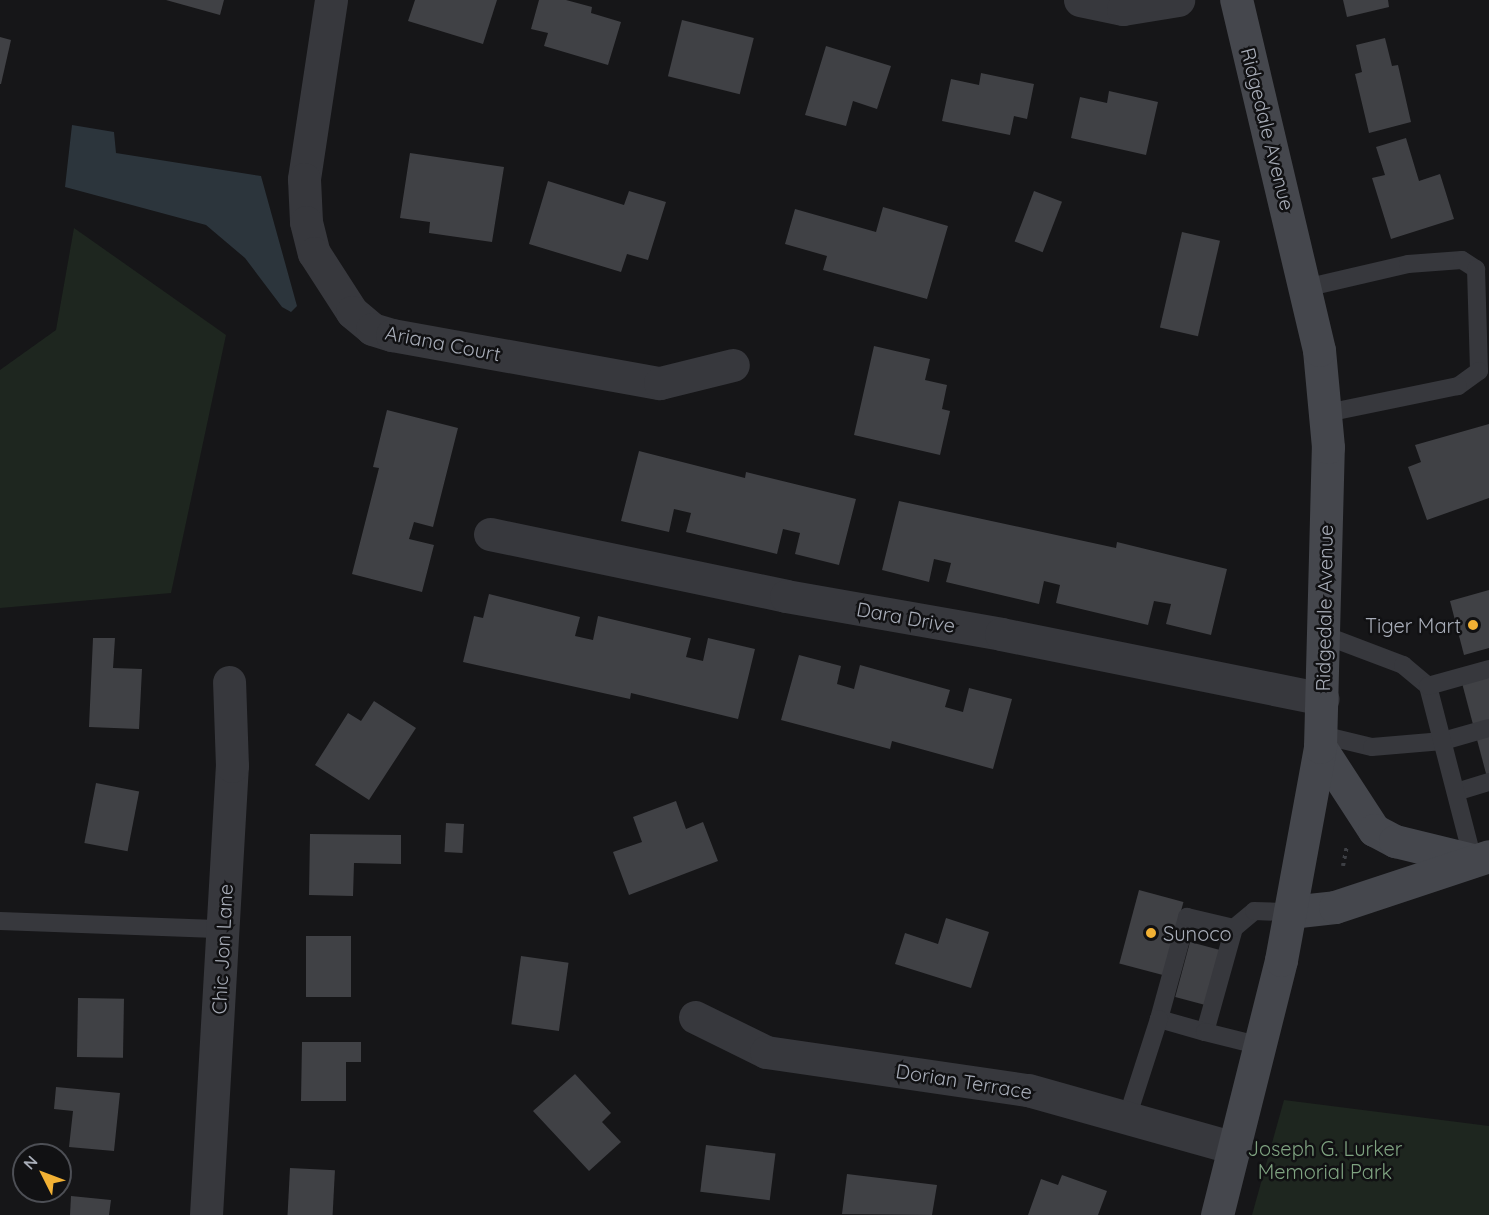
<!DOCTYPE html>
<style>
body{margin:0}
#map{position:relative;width:1489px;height:1215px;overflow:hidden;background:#161618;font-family:Quicksand,sans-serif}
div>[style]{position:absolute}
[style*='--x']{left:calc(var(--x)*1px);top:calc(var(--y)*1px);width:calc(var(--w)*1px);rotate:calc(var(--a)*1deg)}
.green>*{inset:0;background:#1e261f}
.water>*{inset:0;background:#2c353c}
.building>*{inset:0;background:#404145;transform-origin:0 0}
.path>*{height:4px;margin-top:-2px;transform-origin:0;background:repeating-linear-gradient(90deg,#3d3f44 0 3px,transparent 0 7.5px)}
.lane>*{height:18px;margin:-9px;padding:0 9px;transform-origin:9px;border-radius:9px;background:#37383d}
.street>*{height:33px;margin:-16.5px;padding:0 16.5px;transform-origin:16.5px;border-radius:16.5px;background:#37383d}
.secondary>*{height:33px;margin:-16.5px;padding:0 16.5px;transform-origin:16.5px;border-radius:16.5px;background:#45474d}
.dots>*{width:16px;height:16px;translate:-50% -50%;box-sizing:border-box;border:3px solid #111113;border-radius:50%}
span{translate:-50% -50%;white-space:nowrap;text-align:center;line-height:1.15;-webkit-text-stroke:5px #111113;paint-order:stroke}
.street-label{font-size:20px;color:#a8adb8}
.poi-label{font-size:20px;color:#a8adb8}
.right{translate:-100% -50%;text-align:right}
.left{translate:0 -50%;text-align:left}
.park-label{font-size:20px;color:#7fa381}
.north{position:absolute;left:12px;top:1143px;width:60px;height:60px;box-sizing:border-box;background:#111113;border:2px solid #4d4f55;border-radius:50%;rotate:312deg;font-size:16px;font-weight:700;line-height:24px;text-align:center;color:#a8adb8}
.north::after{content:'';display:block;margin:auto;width:21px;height:27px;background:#f2b134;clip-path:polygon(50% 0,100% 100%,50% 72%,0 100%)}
</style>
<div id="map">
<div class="green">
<i style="clip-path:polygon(74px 228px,226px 335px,171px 593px,0 608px,0 370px,56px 330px)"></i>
<i style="clip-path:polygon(1284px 1100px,1489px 1126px,1489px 1215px,1252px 1215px)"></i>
</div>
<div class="water">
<i style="clip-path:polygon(72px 125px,114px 132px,116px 153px,261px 176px,297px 306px,291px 312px,282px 307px,245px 258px,206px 225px,65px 187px)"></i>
</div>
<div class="building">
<i style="clip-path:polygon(166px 0,224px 0,220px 15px)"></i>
<i style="clip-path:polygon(415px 0,497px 0,483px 44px,408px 21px)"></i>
<i style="clip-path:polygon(539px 0,566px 0,592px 7px,591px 13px,621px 22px,608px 65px,544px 46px,548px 33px,531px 29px)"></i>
<i style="clip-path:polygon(1343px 0,1388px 0,1389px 7px,1347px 17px)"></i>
<i style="left:682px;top:20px;width:74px;height:58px;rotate:14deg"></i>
<i style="clip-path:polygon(0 37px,11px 40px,1px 84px,0 84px)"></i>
<i style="clip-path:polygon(1385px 38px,1392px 66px,1398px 65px,1411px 122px,1369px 133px,1355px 74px,1362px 72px,1356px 45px)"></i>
<i style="clip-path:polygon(826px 46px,891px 66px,877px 109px,853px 101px,846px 126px,805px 115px)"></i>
<i style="clip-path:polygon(981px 73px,1034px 84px,1027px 119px,1014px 116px,1010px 135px,942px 121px,951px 79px,979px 85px)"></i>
<i style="clip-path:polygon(1109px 91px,1158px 102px,1146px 155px,1071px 138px,1080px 97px,1107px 103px)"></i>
<i style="clip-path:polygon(1406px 138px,1419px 181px,1440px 174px,1454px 219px,1391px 239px,1372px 178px,1385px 175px,1376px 147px)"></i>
<i style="clip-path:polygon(410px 153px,504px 167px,492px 242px,429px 233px,430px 222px,400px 218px)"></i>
<i style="clip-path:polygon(548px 181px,624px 205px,629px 191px,666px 202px,648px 260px,627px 254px,621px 272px,529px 244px)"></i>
<i style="left:1034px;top:191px;width:30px;height:54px;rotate:21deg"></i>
<i style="clip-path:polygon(883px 207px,948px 226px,927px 299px,823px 270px,827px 256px,785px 244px,795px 209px,876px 232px)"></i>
<i style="left:1182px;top:232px;width:39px;height:98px;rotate:13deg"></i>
<i style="clip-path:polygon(874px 346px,930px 359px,925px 380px,947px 385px,942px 409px,950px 411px,940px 455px,854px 435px)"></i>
<i style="clip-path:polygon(387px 410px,458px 428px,433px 527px,414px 522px,409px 539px,434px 545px,422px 592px,352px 574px,379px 468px,373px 467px)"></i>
<i style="clip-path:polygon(1489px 424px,1489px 498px,1427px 520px,1408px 467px,1421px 462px,1415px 445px)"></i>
<i style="clip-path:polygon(639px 451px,745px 478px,746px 472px,856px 499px,839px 565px,795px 554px,800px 533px,783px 529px,777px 554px,686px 532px,691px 513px,674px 509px,669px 532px,621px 521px)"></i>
<i style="clip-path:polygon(899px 501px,1116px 548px,1117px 542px,1227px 569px,1211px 635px,1166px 624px,1171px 604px,1154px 601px,1148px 625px,1056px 603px,1060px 585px,1044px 581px,1039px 604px,946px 582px,951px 563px,934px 559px,929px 582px,882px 570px)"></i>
<i style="clip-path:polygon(1489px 590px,1489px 648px,1464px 655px,1450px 601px)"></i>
<i style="clip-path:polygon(489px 594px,580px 617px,575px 636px,593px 640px,598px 616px,691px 638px,686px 657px,703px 661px,708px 638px,755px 649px,738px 719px,631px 693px,630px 699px,463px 662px,474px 616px,483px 618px)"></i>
<i style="clip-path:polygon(93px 638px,115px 638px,113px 668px,142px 669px,139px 729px,89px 727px)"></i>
<i style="clip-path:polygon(799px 655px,841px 666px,837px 684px,854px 689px,860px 665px,950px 690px,945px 707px,963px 712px,969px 688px,1012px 699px,993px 769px,892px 741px,890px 749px,781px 720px)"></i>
<i style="clip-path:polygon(1489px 675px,1489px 781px,1488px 781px,1462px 683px)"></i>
<i style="clip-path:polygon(374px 701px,416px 728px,369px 800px,315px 765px,348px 713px,361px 721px)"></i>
<i style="left:96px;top:783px;width:44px;height:61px;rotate:11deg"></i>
<i style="clip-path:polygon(676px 801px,686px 829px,703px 822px,718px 861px,629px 895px,613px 852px,642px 842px,633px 817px)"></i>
<i style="left:446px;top:823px;width:18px;height:29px;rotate:3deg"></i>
<i style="clip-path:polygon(310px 834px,401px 835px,401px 864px,354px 863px,353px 896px,309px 895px)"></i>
<i style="left:1139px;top:890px;width:46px;height:76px;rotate:15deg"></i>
<i style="clip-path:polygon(946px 918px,989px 932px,971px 988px,895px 964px,905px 933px,938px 944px)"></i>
<i style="left:306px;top:936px;width:45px;height:61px"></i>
<i style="left:1190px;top:942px;width:34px;height:57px;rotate:15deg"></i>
<i style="left:521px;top:956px;width:48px;height:69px;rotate:8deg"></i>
<i style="left:78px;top:998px;width:46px;height:59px;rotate:1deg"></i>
<i style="clip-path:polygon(302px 1042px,361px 1042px,361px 1062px,346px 1062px,346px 1101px,301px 1101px)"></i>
<i style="clip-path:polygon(575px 1074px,611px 1113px,602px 1122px,621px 1142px,589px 1171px,533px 1111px)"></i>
<i style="clip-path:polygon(56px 1087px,120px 1093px,114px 1151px,69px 1147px,73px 1111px,54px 1109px)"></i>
<i style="left:706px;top:1145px;width:70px;height:47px;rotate:7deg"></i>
<i style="left:290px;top:1168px;width:45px;height:47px;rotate:3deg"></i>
<i style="clip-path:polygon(847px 1174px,937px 1185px,932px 1215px,842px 1214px)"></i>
<i style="clip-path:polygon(1062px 1175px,1107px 1191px,1098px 1215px,1028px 1215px,1041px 1179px,1058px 1185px)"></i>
<i style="clip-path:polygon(71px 1196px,111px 1200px,109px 1215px,70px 1215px)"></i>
</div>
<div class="path">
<i style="--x:1343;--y:866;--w:20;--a:-79"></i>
</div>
<div class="lane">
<i style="--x:1305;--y:288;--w:106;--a:-13.1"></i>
<i style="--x:1408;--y:264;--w:54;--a:-4.2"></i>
<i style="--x:1462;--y:260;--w:17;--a:33"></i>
<i style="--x:1476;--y:269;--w:102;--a:88.3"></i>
<i style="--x:1479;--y:371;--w:26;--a:144"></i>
<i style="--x:1458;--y:386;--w:134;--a:168.4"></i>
<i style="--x:1324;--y:635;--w:85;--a:20.8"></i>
<i style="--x:1403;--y:665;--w:33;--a:40"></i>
<i style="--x:1322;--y:735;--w:51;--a:13.5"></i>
<i style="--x:1372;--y:747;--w:71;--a:-4.8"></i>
<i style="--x:1443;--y:741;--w:48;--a:-15.8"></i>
<i style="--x:1456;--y:792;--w:34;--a:-17"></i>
<i style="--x:1473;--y:860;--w:180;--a:-104.5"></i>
<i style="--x:1428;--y:686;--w:63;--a:-15.6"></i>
<i style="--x:0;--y:921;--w:223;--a:2.1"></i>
<i style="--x:1234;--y:928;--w:108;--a:105.6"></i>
<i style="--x:1205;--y:1032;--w:48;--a:-164.2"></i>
<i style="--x:1159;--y:1019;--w:106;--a:-74.6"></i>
<i style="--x:1187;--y:917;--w:48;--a:13.2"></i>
<i style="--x:1234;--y:928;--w:26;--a:-40"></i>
<i style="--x:1254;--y:911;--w:36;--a:2"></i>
<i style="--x:1205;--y:1032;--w:58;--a:14"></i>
<i style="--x:1127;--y:1118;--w:104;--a:-72.1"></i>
</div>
<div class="street">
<i style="--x:331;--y:0;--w:181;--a:98.6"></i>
<i style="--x:304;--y:179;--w:43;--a:87.3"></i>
<i style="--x:306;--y:222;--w:32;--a:76"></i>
<i style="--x:314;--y:253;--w:70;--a:57.2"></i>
<i style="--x:352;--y:312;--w:26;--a:40"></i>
<i style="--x:372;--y:329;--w:21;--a:17"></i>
<i style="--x:392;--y:335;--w:272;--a:10.2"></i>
<i style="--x:660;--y:383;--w:75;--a:-13.9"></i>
<i style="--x:1080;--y:0;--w:44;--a:11.8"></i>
<i style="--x:1123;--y:9;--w:56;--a:-9.3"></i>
<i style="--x:490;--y:534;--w:302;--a:11.8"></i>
<i style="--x:786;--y:596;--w:218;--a:10"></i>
<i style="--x:1001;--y:634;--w:328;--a:11.4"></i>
<i style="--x:695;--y:1017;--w:79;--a:26.2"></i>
<i style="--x:766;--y:1052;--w:265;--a:8.3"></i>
<i style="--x:1028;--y:1090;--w:215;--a:15.7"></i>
<i style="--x:206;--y:1215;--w:450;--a:-86.7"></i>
<i style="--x:232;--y:766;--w:84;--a:-92"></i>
</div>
<div class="secondary">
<i style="--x:1320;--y:747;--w:99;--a:57"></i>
<i style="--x:1374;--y:830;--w:24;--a:28"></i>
<i style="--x:1395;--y:841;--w:80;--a:13.7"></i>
<i style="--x:1290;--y:912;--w:45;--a:-6.3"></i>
<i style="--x:1335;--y:907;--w:162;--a:-18.3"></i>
<i style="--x:1217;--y:1215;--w:263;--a:-75.9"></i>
<i style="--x:1281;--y:960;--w:217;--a:-79.6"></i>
<i style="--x:1320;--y:747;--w:300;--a:-88.5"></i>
<i style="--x:1328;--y:447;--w:97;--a:-95.3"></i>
<i style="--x:1319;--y:350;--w:360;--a:-103.3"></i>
</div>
<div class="dots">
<i style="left:1473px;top:625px;background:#f2b134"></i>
<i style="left:1151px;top:933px;background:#f2b134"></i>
</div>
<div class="street-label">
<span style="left:1268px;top:129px;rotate:76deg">Ridgedale Avenue</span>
<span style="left:443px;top:343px;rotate:11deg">Ariana Court</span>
<span style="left:1324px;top:608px;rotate:-89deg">Ridgedale Avenue</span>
<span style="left:906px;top:617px;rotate:10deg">Dara Drive</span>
<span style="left:222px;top:949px;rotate:-87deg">Chic Jon Lane</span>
<span style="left:964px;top:1081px;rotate:9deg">Dorian Terrace</span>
</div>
<div class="poi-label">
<span class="right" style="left:1461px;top:625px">Tiger Mart</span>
<span class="left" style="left:1163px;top:933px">Sunoco</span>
</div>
<div class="park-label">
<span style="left:1325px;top:1160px">Joseph G. Lurker<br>Memorial Park</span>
</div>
<div class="north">N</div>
</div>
